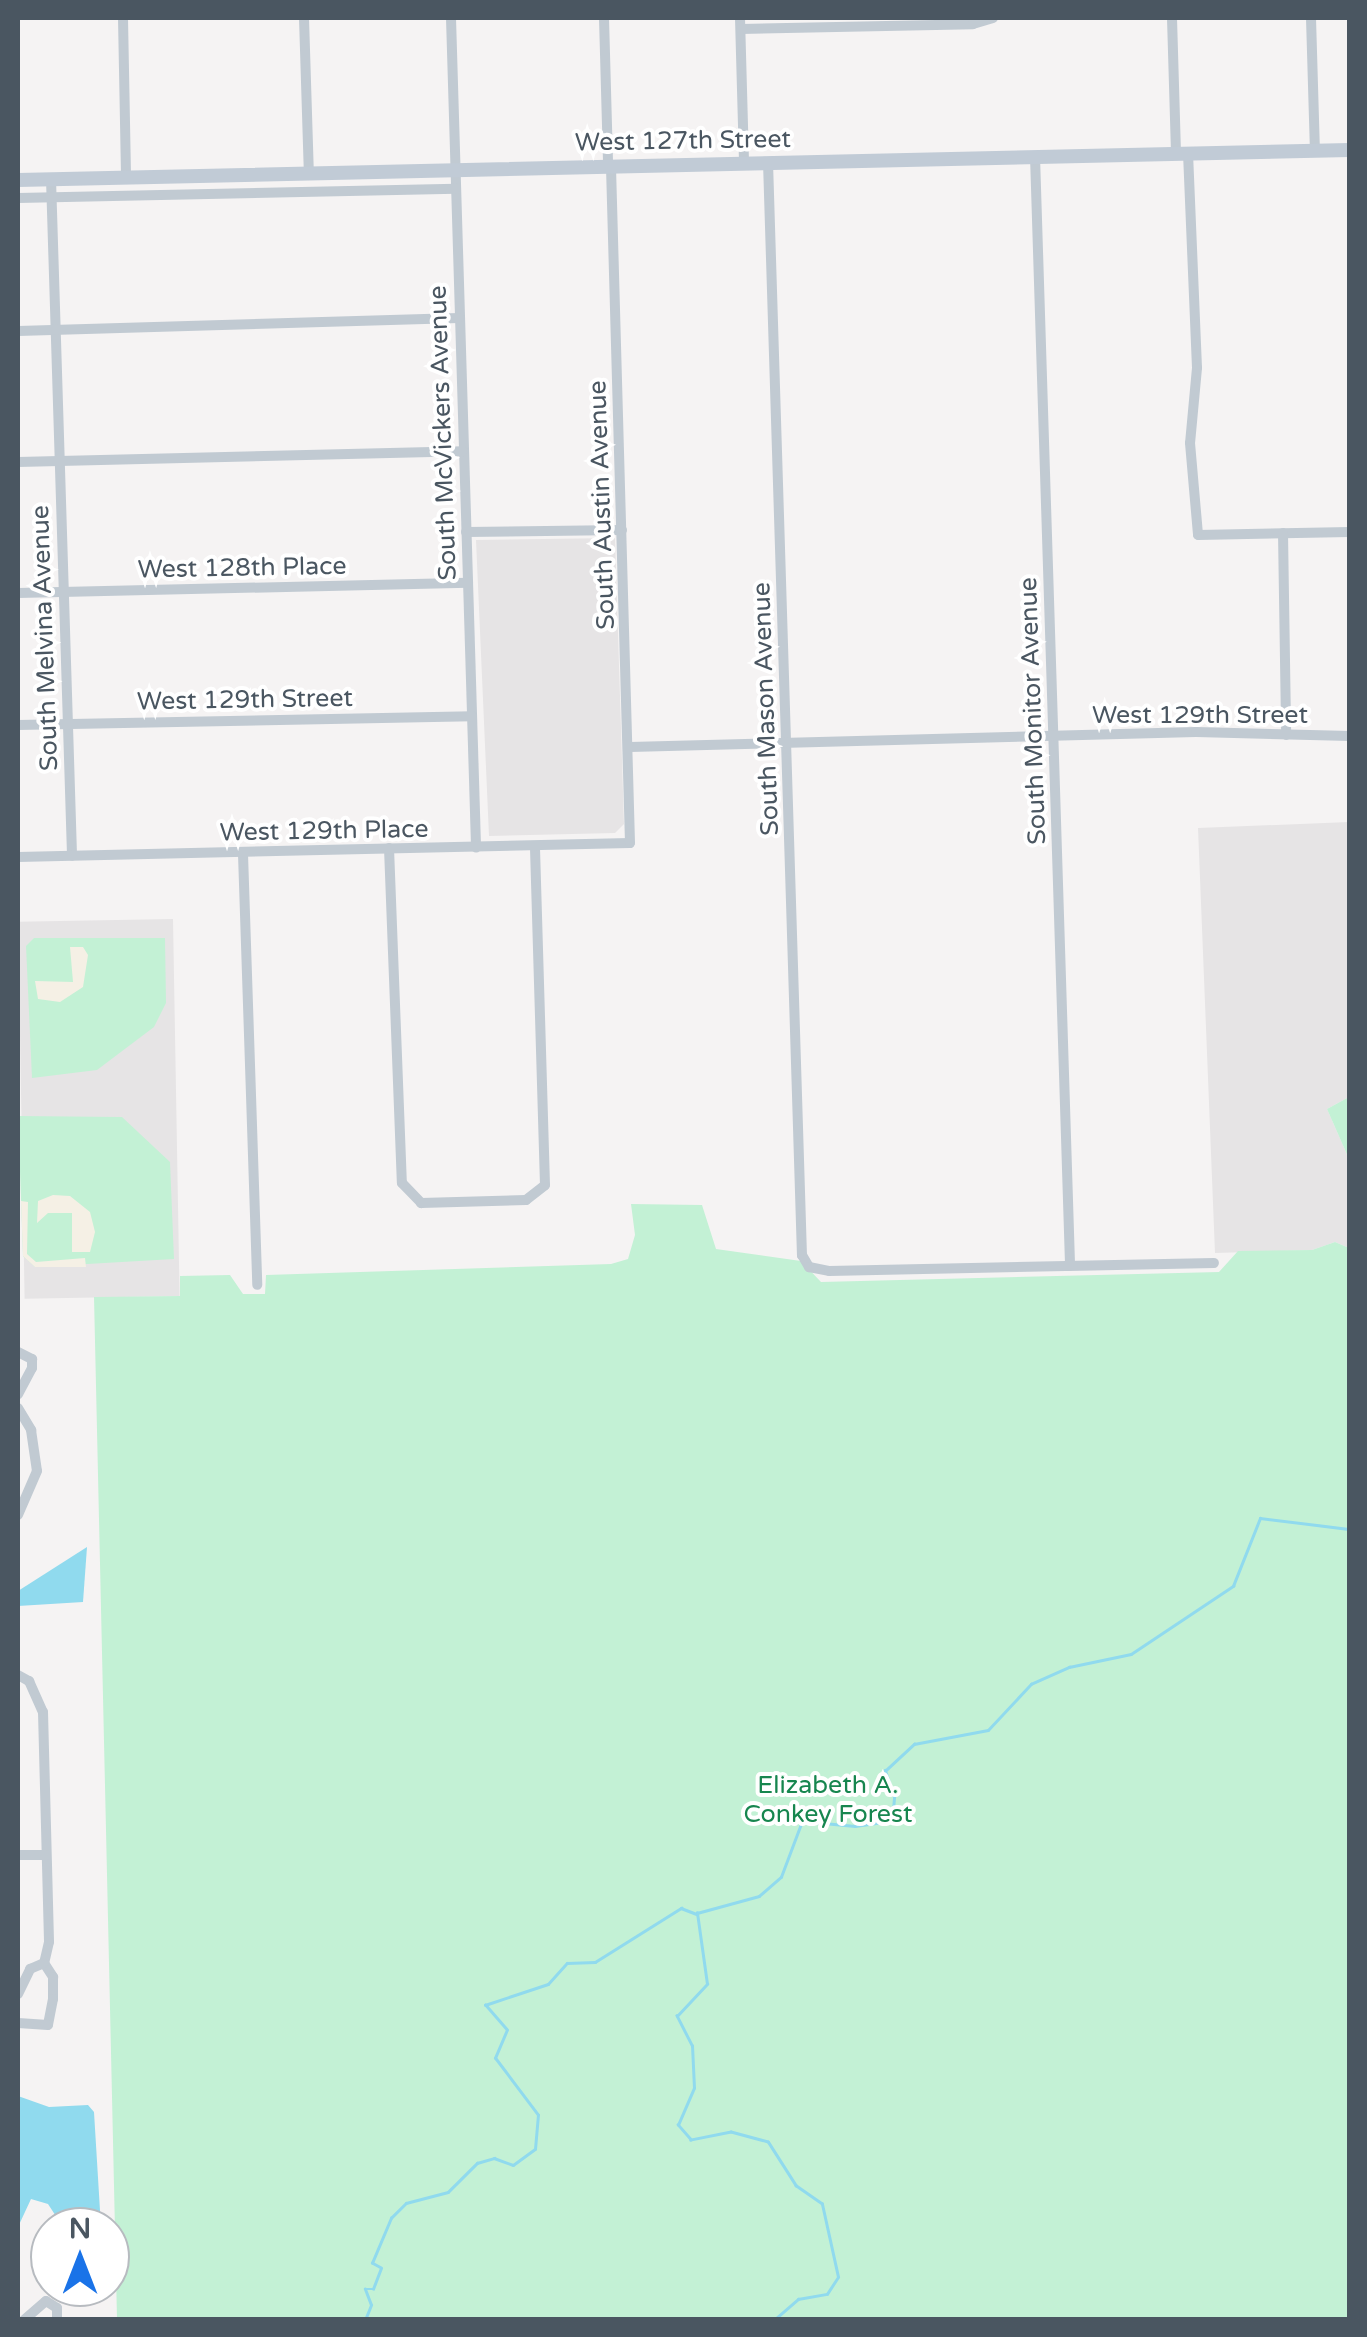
<!DOCTYPE html>
<style>
body{margin:0}
#map{position:relative;width:1367px;height:2337px;overflow:hidden;background:#f5f3f3;font-family:"Varela Round",sans-serif}
div>[style]{position:absolute}
[style*='--x']{left:calc(var(--x)*1px);top:calc(var(--y)*1px);width:calc(var(--w)*1px);rotate:calc(var(--a)*1deg)}
.education>*{inset:0;background:#e6e4e5;transform-origin:0 0}
.green>*{inset:0;background:#c3f1d5}
.sand>*{inset:0;background:#f5f0e5}
.water>*{inset:0;background:#90daee}
.stream>*{height:2.5px;margin:-1.25px;padding:0 1.25px;transform-origin:1.25px;border-radius:1.25px;background:#90daee}
.street>*{height:10px;margin:-5px;padding:0 5px;transform-origin:5px;border-radius:5px;background:#c1cad2}
.secondary>*{height:14px;margin:-7px;padding:0 7px;transform-origin:7px;border-radius:7px;background:#c1cbd6}
span{translate:-50% -50%;white-space:nowrap;text-align:center;line-height:1.15;-webkit-text-stroke:8px #fff;paint-order:stroke}
.street-label{font-size:25px;color:#4a5661}
.park-label{font-size:25px;color:#17864f}
.frame{position:absolute;inset:0;border:20px solid #4a5661;pointer-events:none}
.north{position:absolute;left:30px;top:2207px;width:100px;height:100px;box-sizing:border-box;background:#fff;border:2px solid #b7bbc0;border-radius:50%;rotate:0deg;font-size:28px;font-weight:700;line-height:40px;text-align:center;color:#4a5661}
.north::after{content:'';display:block;margin:auto;width:35px;height:45px;background:#1a73e8;clip-path:polygon(50% 0,100% 100%,50% 72%,0 100%)}
</style>
<div id="map">
<div class="education">
<i style="clip-path:polygon(615px 538px,624px 824px,615px 833px,489px 836px,476px 540px)"></i>
<i style="clip-path:polygon(1349px 822px,1349px 1097px,1327px 1109px,1349px 1159px,1349px 1248px,1335px 1242px,1312px 1250px,1215px 1253px,1198px 828px)"></i>
<i style="left:173px;top:919px;width:377px;height:155px;rotate:89deg"></i>
</div>
<div class="green">
<i style="clip-path:polygon(34px 938px,165px 938px,166px 1003px,154px 1027px,97px 1070px,32px 1078px,26px 946px)"></i>
<i style="clip-path:polygon(1349px 1097px,1349px 1159px,1327px 1109px)"></i>
<i style="clip-path:polygon(18px 1116px,122px 1117px,170px 1162px,174px 1259px,35px 1267px,23px 1256px)"></i>
<i style="clip-path:polygon(631px 1204px,702px 1205px,716px 1249px,801px 1261px,821px 1282px,1219px 1272px,1238px 1251px,1312px 1250px,1335px 1242px,1349px 1248px,1349px 2319px,117px 2319px,94px 1297px,180px 1296px,180px 1276px,230px 1275px,243px 1294px,265px 1294px,266px 1275px,611px 1264px,628px 1259px,635px 1235px)"></i>
</div>
<div class="sand">
<i style="clip-path:polygon(70px 947px,83px 947px,88px 955px,83px 987px,60px 1002px,38px 999px,35px 981px,73px 982px)"></i>
<i style="clip-path:polygon(53px 1195px,70px 1196px,90px 1212px,95px 1232px,90px 1252px,72px 1252px,72px 1213px,48px 1213px,37px 1223px,38px 1201px)"></i>
<i style="clip-path:polygon(21px 1201px,28px 1202px,27px 1254px,36px 1262px,85px 1258px,86px 1267px,35px 1267px,23px 1256px)"></i>
</div>
<div class="water">
<i style="clip-path:polygon(87px 1547px,83px 1602px,18px 1606px,18px 1591px)"></i>
<i style="clip-path:polygon(18px 2096px,49px 2107px,88px 2105px,94px 2112px,101px 2227px,63px 2227px,48px 2204px,31px 2199px,18px 2227px)"></i>
</div>
<div class="stream">
<i style="--x:365;--y:2320;--w:16;--a:-68"></i>
<i style="--x:371;--y:2305;--w:17;--a:-111"></i>
<i style="--x:365;--y:2289;--w:8;--a:0"></i>
<i style="--x:373;--y:2289;--w:22;--a:-69"></i>
<i style="--x:381;--y:2268;--w:10;--a:-151"></i>
<i style="--x:372;--y:2263;--w:49;--a:-67.1"></i>
<i style="--x:391;--y:2218;--w:21;--a:-45"></i>
<i style="--x:406;--y:2203;--w:43;--a:-14.7"></i>
<i style="--x:448;--y:2192;--w:41;--a:-45"></i>
<i style="--x:477;--y:2163;--w:18;--a:-16"></i>
<i style="--x:494;--y:2158;--w:20;--a:20"></i>
<i style="--x:513;--y:2165;--w:27;--a:-36"></i>
<i style="--x:535;--y:2149;--w:34;--a:-85"></i>
<i style="--x:538;--y:2115;--w:71;--a:-127"></i>
<i style="--x:495;--y:2058;--w:30;--a:-67"></i>
<i style="--x:507;--y:2030;--w:33;--a:-131"></i>
<i style="--x:485;--y:2005;--w:66;--a:-18.4"></i>
<i style="--x:548;--y:1984;--w:28;--a:-48"></i>
<i style="--x:567;--y:1963;--w:28;--a:-2"></i>
<i style="--x:595;--y:1962;--w:102;--a:-32.1"></i>
<i style="--x:681;--y:1908;--w:17;--a:21"></i>
<i style="--x:774;--y:2320;--w:32;--a:-41"></i>
<i style="--x:798;--y:2299;--w:29;--a:-10"></i>
<i style="--x:827;--y:2294;--w:20;--a:-57"></i>
<i style="--x:838;--y:2277;--w:75;--a:-102.4"></i>
<i style="--x:822;--y:2204;--w:32;--a:-145"></i>
<i style="--x:796;--y:2186;--w:52;--a:-122.5"></i>
<i style="--x:768;--y:2142;--w:38;--a:-165"></i>
<i style="--x:731;--y:2132;--w:41;--a:168.7"></i>
<i style="--x:691;--y:2140;--w:20;--a:-131"></i>
<i style="--x:678;--y:2125;--w:40;--a:-66.6"></i>
<i style="--x:694;--y:2088;--w:42;--a:-92.7"></i>
<i style="--x:692;--y:2046;--w:34;--a:-117"></i>
<i style="--x:677;--y:2016;--w:44;--a:-46.8"></i>
<i style="--x:707;--y:1984;--w:72;--a:-98"></i>
<i style="--x:697;--y:1913;--w:64;--a:-15.3"></i>
<i style="--x:759;--y:1896;--w:29;--a:-41"></i>
<i style="--x:781;--y:1877;--w:60;--a:-69.4"></i>
<i style="--x:802;--y:1821;--w:53;--a:5.4"></i>
<i style="--x:855;--y:1826;--w:37;--a:-8"></i>
<i style="--x:892;--y:1821;--w:24;--a:-85"></i>
<i style="--x:894;--y:1797;--w:28;--a:-109"></i>
<i style="--x:885;--y:1771;--w:40;--a:-43"></i>
<i style="--x:914;--y:1744;--w:75;--a:-10.7"></i>
<i style="--x:988;--y:1730;--w:63;--a:-46.9"></i>
<i style="--x:1031;--y:1684;--w:42;--a:-24.1"></i>
<i style="--x:1069;--y:1667;--w:63;--a:-11.8"></i>
<i style="--x:1131;--y:1654;--w:123;--a:-33.7"></i>
<i style="--x:1233;--y:1586;--w:73;--a:-68.3"></i>
<i style="--x:1260;--y:1518;--w:91;--a:7"></i>
</div>
<div class="street">
<i style="--x:123;--y:18;--w:160;--a:88.9"></i>
<i style="--x:304;--y:18;--w:156;--a:88.2"></i>
<i style="--x:451;--y:18;--w:830;--a:88.27"></i>
<i style="--x:604;--y:18;--w:147;--a:88.4"></i>
<i style="--x:740;--y:18;--w:144;--a:88.4"></i>
<i style="--x:1172;--y:18;--w:135;--a:88.3"></i>
<i style="--x:1311;--y:18;--w:132;--a:88.3"></i>
<i style="--x:741;--y:29;--w:232;--a:-1.2"></i>
<i style="--x:973;--y:24;--w:21;--a:-17"></i>
<i style="--x:1188;--y:153;--w:215;--a:87.6"></i>
<i style="--x:1197;--y:368;--w:75;--a:95.3"></i>
<i style="--x:1190;--y:443;--w:92;--a:85"></i>
<i style="--x:1198;--y:535;--w:152;--a:-1.1"></i>
<i style="--x:1035;--y:156;--w:1110;--a:88.19"></i>
<i style="--x:768;--y:162;--w:1094;--a:88.22"></i>
<i style="--x:802;--y:1255;--w:14;--a:60"></i>
<i style="--x:809;--y:1267;--w:20;--a:11"></i>
<i style="--x:829;--y:1271;--w:385;--a:-1.2"></i>
<i style="--x:51;--y:179;--w:677;--a:88.22"></i>
<i style="--x:18;--y:198;--w:438;--a:-1.2"></i>
<i style="--x:18;--y:331;--w:441;--a:-1.7"></i>
<i style="--x:18;--y:462;--w:445;--a:-1.4"></i>
<i style="--x:466;--y:532;--w:156;--a:-0.7"></i>
<i style="--x:1283;--y:533;--w:202;--a:89.1"></i>
<i style="--x:18;--y:593;--w:450;--a:-1.3"></i>
<i style="--x:18;--y:725;--w:454;--a:-1.1"></i>
<i style="--x:630;--y:747;--w:566;--a:-1.52"></i>
<i style="--x:1196;--y:732;--w:154;--a:1.5"></i>
<i style="--x:389;--y:848;--w:335;--a:87.8"></i>
<i style="--x:402;--y:1183;--w:28;--a:46"></i>
<i style="--x:421;--y:1203;--w:105;--a:-1.6"></i>
<i style="--x:526;--y:1200;--w:24;--a:-38"></i>
<i style="--x:545;--y:1185;--w:338;--a:-91.7"></i>
<i style="--x:243;--y:854;--w:431;--a:88.1"></i>
<i style="--x:18;--y:857;--w:612;--a:-1.31"></i>
<i style="--x:630;--y:843;--w:678;--a:-91.61"></i>
<i style="--x:18;--y:1352;--w:16;--a:27"></i>
<i style="--x:32;--y:1359;--w:9;--a:90"></i>
<i style="--x:32;--y:1368;--w:30;--a:118"></i>
<i style="--x:18;--y:1408;--w:26;--a:59"></i>
<i style="--x:31;--y:1430;--w:41;--a:81.7"></i>
<i style="--x:37;--y:1471;--w:48;--a:113.4"></i>
<i style="--x:18;--y:1675;--w:13;--a:29"></i>
<i style="--x:29;--y:1681;--w:34;--a:66"></i>
<i style="--x:43;--y:1712;--w:230;--a:88.5"></i>
<i style="--x:49;--y:1942;--w:22;--a:103"></i>
<i style="--x:44;--y:1963;--w:17;--a:57"></i>
<i style="--x:53;--y:1977;--w:22;--a:90"></i>
<i style="--x:53;--y:1999;--w:26;--a:101"></i>
<i style="--x:48;--y:2025;--w:30;--a:-176"></i>
<i style="--x:18;--y:1855;--w:28;--a:0"></i>
<i style="--x:18;--y:1994;--w:28;--a:-64"></i>
<i style="--x:30;--y:1969;--w:15;--a:-23"></i>
<i style="--x:24;--y:2320;--w:29;--a:-41"></i>
<i style="--x:46;--y:2301;--w:13;--a:32"></i>
<i style="--x:57;--y:2308;--w:12;--a:90"></i>
</div>
<div class="secondary">
<i style="--x:18;--y:180;--w:1332;--a:-1.29"></i>
</div>
<div class="street-label">
<span style="left:683px;top:141px;rotate:-1deg">West 127th Street</span>
<span style="left:443px;top:433px;rotate:-92deg">South McVickers Avenue</span>
<span style="left:602px;top:505px;rotate:-92deg">South Austin Avenue</span>
<span style="left:242px;top:568px;rotate:-1deg">West 128th Place</span>
<span style="left:45px;top:638px;rotate:-92deg">South Melvina Avenue</span>
<span style="left:245px;top:700px;rotate:-1deg">West 129th Street</span>
<span style="left:766px;top:709px;rotate:-92deg">South Mason Avenue</span>
<span style="left:1033px;top:711px;rotate:-92deg">South Monitor Avenue</span>
<span style="left:1200px;top:715px">West 129th Street</span>
<span style="left:324px;top:831px;rotate:-1deg">West 129th Place</span>
</div>
<div class="park-label">
<span style="left:828px;top:1800px">Elizabeth A.<br>Conkey Forest</span>
</div>
<div class="frame"></div>
<div class="north">N</div>
</div>
